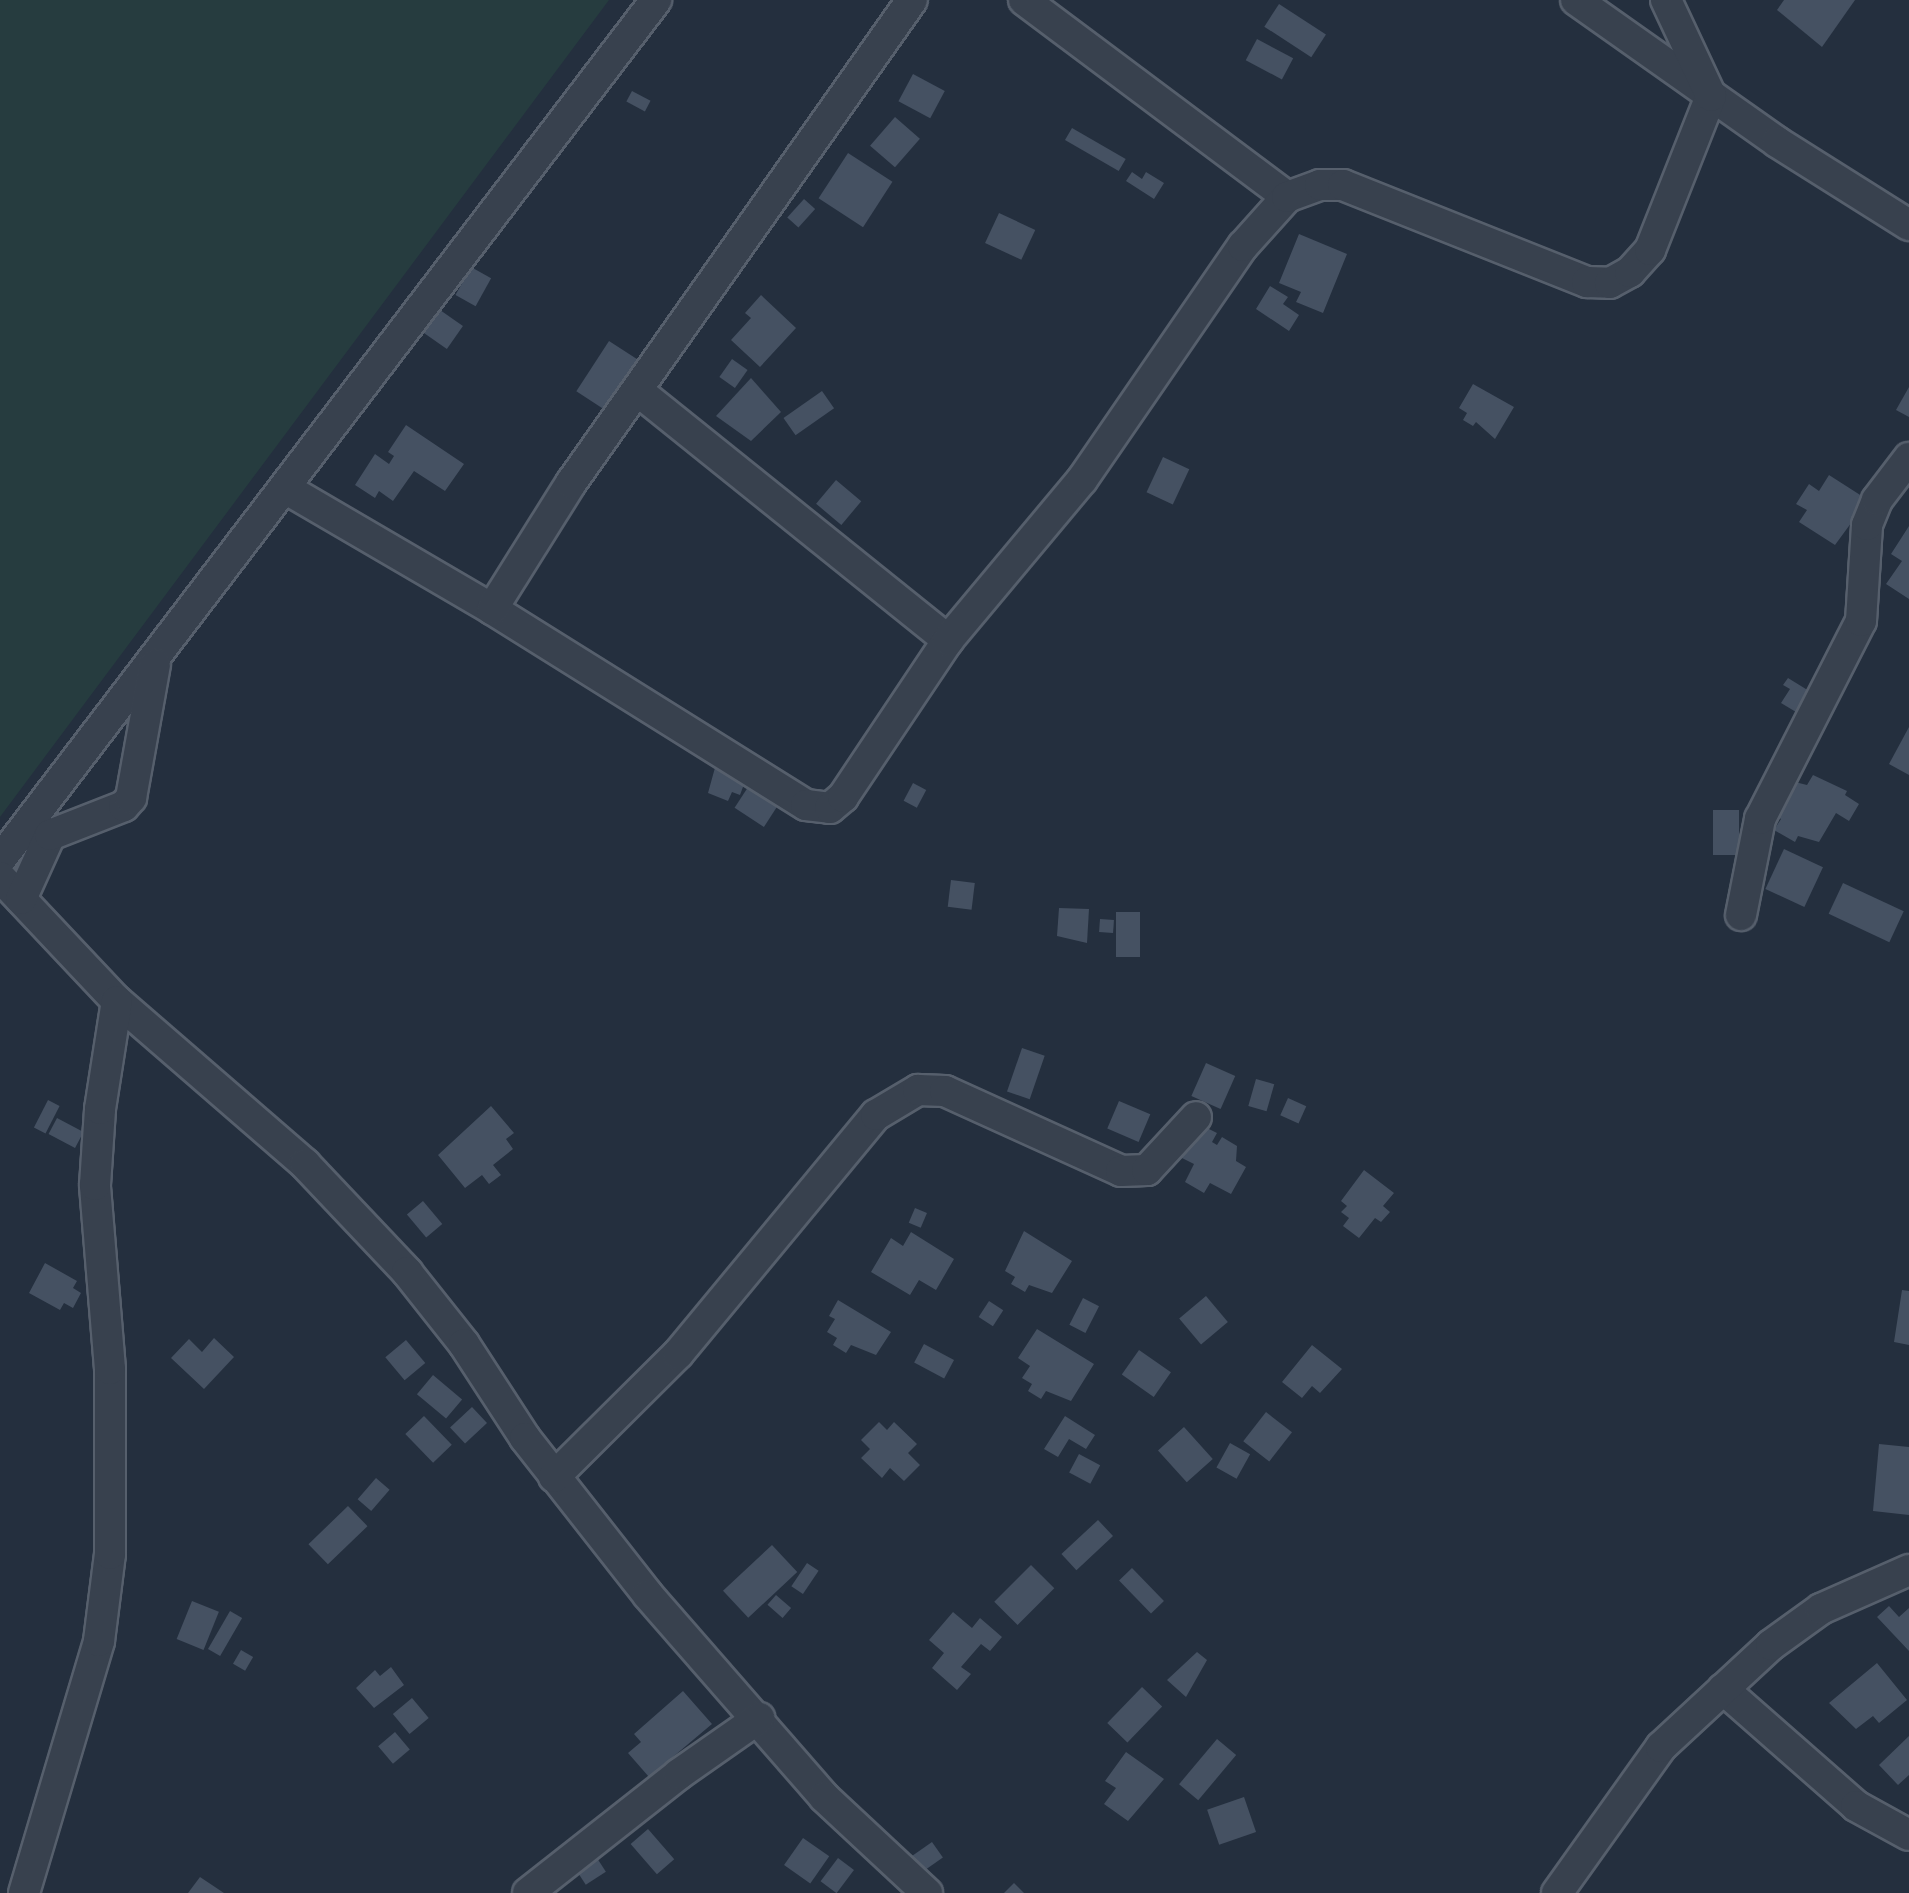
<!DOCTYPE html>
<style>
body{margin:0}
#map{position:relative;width:1909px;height:1893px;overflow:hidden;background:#242f3e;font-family:"Public Sans",sans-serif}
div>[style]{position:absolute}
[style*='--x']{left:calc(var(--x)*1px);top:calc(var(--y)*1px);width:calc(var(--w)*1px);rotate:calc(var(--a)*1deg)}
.green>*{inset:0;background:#263c3f}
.building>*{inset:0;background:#455162;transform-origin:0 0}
.roads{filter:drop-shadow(2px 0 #565f6c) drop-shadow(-2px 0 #565f6c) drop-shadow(0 2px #565f6c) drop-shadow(0 -2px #565f6c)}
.minor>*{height:30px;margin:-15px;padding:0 15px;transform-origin:15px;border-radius:15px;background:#38414e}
span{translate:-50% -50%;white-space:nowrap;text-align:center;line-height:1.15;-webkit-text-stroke:6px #1d2633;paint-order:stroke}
</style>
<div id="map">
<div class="green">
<i style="clip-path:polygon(0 0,609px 0,0 817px)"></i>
</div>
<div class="building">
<i style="clip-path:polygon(1784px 0,1855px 0,1822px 47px,1777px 10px)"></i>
<i style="left:1279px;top:4px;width:56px;height:27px;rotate:33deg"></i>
<i style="left:1257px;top:39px;width:41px;height:24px;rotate:28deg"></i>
<i style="left:913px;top:74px;width:36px;height:31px;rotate:28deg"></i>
<i style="left:632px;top:91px;width:21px;height:12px;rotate:28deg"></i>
<i style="left:895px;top:117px;width:33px;height:38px;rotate:41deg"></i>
<i style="left:1072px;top:128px;width:62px;height:14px;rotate:30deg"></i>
<i style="left:848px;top:153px;width:53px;height:54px;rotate:33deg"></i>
<i style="clip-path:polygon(1132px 172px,1142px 179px,1146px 172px,1164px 183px,1154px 199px,1126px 181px)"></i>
<i style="left:804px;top:199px;width:15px;height:25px;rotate:42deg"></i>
<i style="left:999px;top:213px;width:40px;height:33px;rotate:25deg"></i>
<i style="clip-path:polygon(1299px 234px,1347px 254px,1323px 313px,1296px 302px,1301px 292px,1279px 283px)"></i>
<i style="left:471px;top:267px;width:23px;height:32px;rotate:29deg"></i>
<i style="clip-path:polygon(1270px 286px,1288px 297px,1283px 304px,1299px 315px,1289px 331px,1256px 309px)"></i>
<i style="clip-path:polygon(761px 295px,796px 328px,760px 367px,731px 340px,751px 318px,745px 313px)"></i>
<i style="left:440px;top:310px;width:28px;height:28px;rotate:35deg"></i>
<i style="left:609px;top:341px;width:42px;height:60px;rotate:33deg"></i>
<i style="left:732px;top:359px;width:19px;height:22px;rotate:35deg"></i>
<i style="clip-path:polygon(751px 378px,781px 412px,751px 441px,716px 416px)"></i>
<i style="clip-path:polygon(1473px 384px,1514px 407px,1495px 439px,1476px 422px,1473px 426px,1463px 420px,1467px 413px,1459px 408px)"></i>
<i style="clip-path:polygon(1909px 387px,1909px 417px,1896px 410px)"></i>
<i style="left:822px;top:391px;width:21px;height:47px;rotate:55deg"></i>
<i style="clip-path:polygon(406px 425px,464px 464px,445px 491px,414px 471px,393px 501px,379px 491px,375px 498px,355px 485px,375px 454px,389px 464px,394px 456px,388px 452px)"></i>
<i style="left:1163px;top:457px;width:29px;height:39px;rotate:25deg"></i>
<i style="clip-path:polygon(1829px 475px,1868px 500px,1835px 545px,1799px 522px,1807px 510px,1796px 504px,1809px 484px,1819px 491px)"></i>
<i style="left:836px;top:480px;width:33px;height:31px;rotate:40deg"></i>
<i style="clip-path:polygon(1909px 526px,1909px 599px,1886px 584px,1902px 561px,1891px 554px)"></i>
<i style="clip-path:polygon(1788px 678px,1814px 694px,1801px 715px,1781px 703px,1790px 689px,1783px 685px)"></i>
<i style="clip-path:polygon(1909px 727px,1909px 775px,1889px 764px)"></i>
<i style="clip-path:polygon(716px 764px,747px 776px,740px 795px,732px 792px,728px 801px,708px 793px)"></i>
<i style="clip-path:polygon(1813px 775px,1847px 791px,1845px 795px,1859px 804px,1849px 821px,1836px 813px,1819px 842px,1798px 836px,1795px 842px,1774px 830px,1781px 819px,1772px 813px,1791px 781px,1807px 785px)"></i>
<i style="left:752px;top:781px;width:35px;height:32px;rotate:33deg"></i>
<i style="left:913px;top:783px;width:15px;height:20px;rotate:28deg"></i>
<i style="left:1713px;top:810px;width:26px;height:45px"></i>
<i style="left:1784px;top:849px;width:43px;height:44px;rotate:25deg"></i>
<i style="left:951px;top:880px;width:24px;height:27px;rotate:7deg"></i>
<i style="left:1843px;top:883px;width:67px;height:34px;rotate:25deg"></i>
<i style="clip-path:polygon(1059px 908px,1089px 909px,1087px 943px,1057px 936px)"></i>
<i style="left:1116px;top:912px;width:24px;height:45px"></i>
<i style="left:1100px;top:919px;width:14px;height:13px;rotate:4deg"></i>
<i style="left:1022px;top:1048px;width:24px;height:46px;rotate:19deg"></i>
<i style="left:1206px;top:1063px;width:32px;height:36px;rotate:24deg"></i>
<i style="left:1256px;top:1079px;width:19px;height:28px;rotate:16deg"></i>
<i style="left:1288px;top:1098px;width:20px;height:19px;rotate:24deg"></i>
<i style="left:48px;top:1100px;width:13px;height:31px;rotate:27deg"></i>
<i style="left:1119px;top:1101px;width:34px;height:30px;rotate:23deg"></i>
<i style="clip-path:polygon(491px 1106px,514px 1133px,506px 1139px,513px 1149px,493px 1165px,501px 1175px,489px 1184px,482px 1175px,465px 1188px,438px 1155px)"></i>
<i style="left:57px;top:1118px;width:30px;height:18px;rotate:28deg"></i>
<i style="clip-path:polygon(1205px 1127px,1217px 1133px,1212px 1142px,1217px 1145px,1222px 1137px,1237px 1146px,1236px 1161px,1246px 1167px,1231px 1194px,1210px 1183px,1204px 1193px,1185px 1182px,1194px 1164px,1180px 1157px,1194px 1130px,1201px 1134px)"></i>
<i style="clip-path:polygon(1364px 1170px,1394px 1193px,1383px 1206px,1390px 1212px,1381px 1222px,1375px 1218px,1359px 1238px,1343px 1226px,1349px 1218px,1341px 1212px,1347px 1206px,1341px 1201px)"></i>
<i style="left:423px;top:1201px;width:30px;height:21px;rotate:50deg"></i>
<i style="left:915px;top:1208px;width:13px;height:16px;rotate:23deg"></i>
<i style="clip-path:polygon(1024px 1231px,1072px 1261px,1052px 1293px,1029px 1285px,1025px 1292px,1011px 1284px,1015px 1277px,1005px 1271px)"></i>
<i style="clip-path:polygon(911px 1232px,954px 1259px,936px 1290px,919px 1280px,910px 1295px,871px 1272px,891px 1238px,903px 1246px)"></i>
<i style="clip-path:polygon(45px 1263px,77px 1281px,73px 1288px,81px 1293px,73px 1308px,64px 1303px,60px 1310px,29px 1293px)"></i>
<i style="clip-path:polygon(1902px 1290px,1909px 1291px,1909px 1345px,1894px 1342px)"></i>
<i style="left:1206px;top:1296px;width:34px;height:35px;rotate:50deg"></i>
<i style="left:1083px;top:1298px;width:18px;height:30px;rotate:27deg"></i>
<i style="clip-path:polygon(838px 1300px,891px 1332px,876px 1355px,851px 1345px,846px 1353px,833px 1345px,837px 1338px,827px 1332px,835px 1319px,829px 1316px)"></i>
<i style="left:989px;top:1301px;width:17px;height:19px;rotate:33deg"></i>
<i style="clip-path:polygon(1037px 1329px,1094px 1364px,1071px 1401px,1046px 1391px,1041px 1399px,1028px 1391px,1032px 1384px,1022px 1378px,1030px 1366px,1018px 1358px)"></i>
<i style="clip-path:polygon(214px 1338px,234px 1357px,204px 1389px,171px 1358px,189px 1339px,202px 1352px)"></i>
<i style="left:406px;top:1340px;width:30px;height:27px;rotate:50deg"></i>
<i style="left:924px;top:1344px;width:34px;height:21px;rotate:28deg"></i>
<i style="clip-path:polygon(1312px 1345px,1342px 1369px,1320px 1393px,1312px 1386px,1302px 1398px,1282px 1382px)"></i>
<i style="left:1139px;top:1350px;width:39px;height:30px;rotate:35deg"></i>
<i style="left:433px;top:1375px;width:38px;height:25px;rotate:40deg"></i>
<i style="left:472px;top:1407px;width:22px;height:30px;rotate:47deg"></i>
<i style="left:1266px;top:1412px;width:33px;height:37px;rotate:38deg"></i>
<i style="left:424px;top:1416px;width:40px;height:26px;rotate:46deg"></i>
<i style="clip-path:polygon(1065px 1416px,1095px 1435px,1086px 1449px,1069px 1439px,1058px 1457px,1044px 1449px)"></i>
<i style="clip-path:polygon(879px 1422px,887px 1430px,894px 1422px,917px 1444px,908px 1453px,920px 1465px,904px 1481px,890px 1468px,882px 1478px,861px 1458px,870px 1449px,861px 1440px)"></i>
<i style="left:1184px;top:1427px;width:43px;height:35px;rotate:48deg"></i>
<i style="left:1230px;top:1443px;width:23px;height:28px;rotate:29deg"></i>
<i style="clip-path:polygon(1879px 1444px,1909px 1447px,1909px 1515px,1873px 1511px)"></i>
<i style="left:1079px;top:1454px;width:24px;height:21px;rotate:28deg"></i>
<i style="left:376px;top:1478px;width:18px;height:28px;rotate:41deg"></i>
<i style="left:348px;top:1506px;width:28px;height:55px;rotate:46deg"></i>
<i style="left:1098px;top:1520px;width:22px;height:50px;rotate:47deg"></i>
<i style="left:772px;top:1545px;width:37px;height:67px;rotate:47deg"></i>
<i style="left:807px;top:1563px;width:14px;height:28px;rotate:34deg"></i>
<i style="left:1031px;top:1565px;width:33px;height:52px;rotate:45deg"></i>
<i style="left:1132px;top:1568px;width:46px;height:18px;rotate:46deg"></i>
<i style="left:776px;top:1595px;width:20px;height:13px;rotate:41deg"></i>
<i style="left:192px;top:1601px;width:29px;height:41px;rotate:22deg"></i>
<i style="clip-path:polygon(1889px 1606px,1899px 1617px,1909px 1608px,1909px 1651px,1877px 1617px)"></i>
<i style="left:230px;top:1611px;width:14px;height:44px;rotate:30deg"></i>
<i style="clip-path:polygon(953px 1612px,972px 1628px,980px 1618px,1002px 1637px,990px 1651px,981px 1644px,961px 1667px,971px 1674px,957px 1690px,932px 1668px,944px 1653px,929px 1640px)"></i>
<i style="left:241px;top:1650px;width:14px;height:16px;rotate:30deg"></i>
<i style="clip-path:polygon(1197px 1652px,1207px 1660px,1186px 1697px,1167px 1680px)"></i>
<i style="clip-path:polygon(1877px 1663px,1907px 1700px,1879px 1723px,1873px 1716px,1856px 1729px,1829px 1703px)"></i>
<i style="clip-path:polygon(391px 1667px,404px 1685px,374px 1708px,356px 1688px,375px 1670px,380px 1676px)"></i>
<i style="left:1142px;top:1687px;width:28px;height:50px;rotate:44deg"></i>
<i style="clip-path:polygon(683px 1691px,712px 1724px,649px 1777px,628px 1753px,641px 1742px,634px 1734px)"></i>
<i style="left:412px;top:1698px;width:26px;height:25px;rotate:50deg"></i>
<i style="left:395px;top:1732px;width:23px;height:22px;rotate:50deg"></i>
<i style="clip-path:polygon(1909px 1736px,1909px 1775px,1898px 1785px,1879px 1765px)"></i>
<i style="left:1217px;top:1739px;width:25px;height:59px;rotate:40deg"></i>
<i style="clip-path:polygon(1126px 1752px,1164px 1779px,1128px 1821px,1104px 1804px,1116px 1788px,1105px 1781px)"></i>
<i style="left:1244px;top:1797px;width:37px;height:39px;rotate:71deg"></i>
<i style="left:648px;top:1829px;width:40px;height:23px;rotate:49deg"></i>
<i style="left:803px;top:1838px;width:32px;height:33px;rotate:35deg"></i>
<i style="left:932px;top:1842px;width:19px;height:24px;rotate:55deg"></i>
<i style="left:595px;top:1855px;width:20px;height:24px;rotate:57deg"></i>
<i style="left:838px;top:1858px;width:20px;height:29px;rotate:37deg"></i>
<i style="clip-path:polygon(200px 1877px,224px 1893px,188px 1893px)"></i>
<i style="clip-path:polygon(1014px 1883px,1024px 1893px,1004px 1893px)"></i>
</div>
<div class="roads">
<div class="minor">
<i style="--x:1024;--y:0;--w:329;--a:36.8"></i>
<i style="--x:1576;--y:0;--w:246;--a:35.2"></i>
<i style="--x:1777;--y:142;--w:156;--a:32.2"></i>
<i style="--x:638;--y:391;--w:398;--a:38.8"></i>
<i style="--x:285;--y:488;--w:240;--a:30.3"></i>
<i style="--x:492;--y:609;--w:370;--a:32"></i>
<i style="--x:806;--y:805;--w:24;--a:7"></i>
<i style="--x:830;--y:808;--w:17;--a:-40"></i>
<i style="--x:843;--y:797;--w:189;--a:-56.2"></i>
<i style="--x:948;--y:640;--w:209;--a:-50.1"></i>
<i style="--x:1082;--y:480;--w:284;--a:-55.5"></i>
<i style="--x:1243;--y:246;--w:66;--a:-48.1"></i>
<i style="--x:1287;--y:197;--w:35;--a:-20"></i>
<i style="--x:1320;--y:185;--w:23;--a:0"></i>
<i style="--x:1343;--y:185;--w:263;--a:21.7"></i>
<i style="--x:1587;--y:282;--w:23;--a:2"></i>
<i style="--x:1610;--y:283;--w:23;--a:-29"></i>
<i style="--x:1630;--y:272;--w:30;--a:-48"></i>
<i style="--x:1650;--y:250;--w:166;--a:-68.4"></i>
<i style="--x:1711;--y:96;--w:106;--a:-115.1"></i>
<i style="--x:492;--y:609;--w:149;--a:-57.9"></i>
<i style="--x:571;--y:483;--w:591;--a:-54.78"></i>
<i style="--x:0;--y:860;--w:1082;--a:-52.66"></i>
<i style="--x:0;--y:877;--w:170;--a:46.7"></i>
<i style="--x:117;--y:1001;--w:249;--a:40.9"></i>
<i style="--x:305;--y:1164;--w:149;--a:46.6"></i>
<i style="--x:407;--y:1272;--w:92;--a:51.6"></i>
<i style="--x:464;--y:1344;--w:112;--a:57"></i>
<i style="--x:525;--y:1438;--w:199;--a:51.9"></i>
<i style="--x:648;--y:1595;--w:268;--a:48.9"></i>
<i style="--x:824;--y:1797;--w:141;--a:43"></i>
<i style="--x:21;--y:899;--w:70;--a:-65.6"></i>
<i style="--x:50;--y:835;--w:79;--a:-21.4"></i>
<i style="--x:124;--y:806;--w:11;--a:-49"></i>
<i style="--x:131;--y:798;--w:136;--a:-79.8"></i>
<i style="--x:1741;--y:915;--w:98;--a:-78.8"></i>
<i style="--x:1760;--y:819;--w:222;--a:-63"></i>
<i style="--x:1861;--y:621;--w:96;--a:-86.4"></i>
<i style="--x:1867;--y:525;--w:27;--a:-68"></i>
<i style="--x:1877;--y:500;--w:53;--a:-52.7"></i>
<i style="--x:554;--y:1477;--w:175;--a:-44.8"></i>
<i style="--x:678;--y:1354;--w:310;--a:-50.4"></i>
<i style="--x:876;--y:1115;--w:49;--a:-30.8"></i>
<i style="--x:918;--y:1090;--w:27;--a:2"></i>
<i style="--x:945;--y:1091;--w:193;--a:24.4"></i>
<i style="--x:1121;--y:1171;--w:26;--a:-2"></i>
<i style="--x:1147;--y:1170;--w:72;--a:-47.2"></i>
<i style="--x:1723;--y:1689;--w:177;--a:41.3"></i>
<i style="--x:1856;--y:1806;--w:60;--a:28.7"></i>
<i style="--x:24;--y:1893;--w:263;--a:-73.4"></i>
<i style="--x:99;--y:1641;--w:88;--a:-82.8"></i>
<i style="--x:110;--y:1554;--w:185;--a:-90"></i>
<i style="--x:110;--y:1369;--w:185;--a:-94.7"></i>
<i style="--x:95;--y:1185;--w:76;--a:-86.2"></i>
<i style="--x:100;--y:1109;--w:109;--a:-81.1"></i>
<i style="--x:528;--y:1893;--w:192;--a:-38.2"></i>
<i style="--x:679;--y:1774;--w:98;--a:-35"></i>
<i style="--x:1557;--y:1893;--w:179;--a:-54.5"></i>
<i style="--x:1661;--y:1747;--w:150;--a:-42.8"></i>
<i style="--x:1771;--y:1645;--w:62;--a:-35.8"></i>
<i style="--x:1821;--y:1609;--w:96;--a:-23.9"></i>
</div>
</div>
</div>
